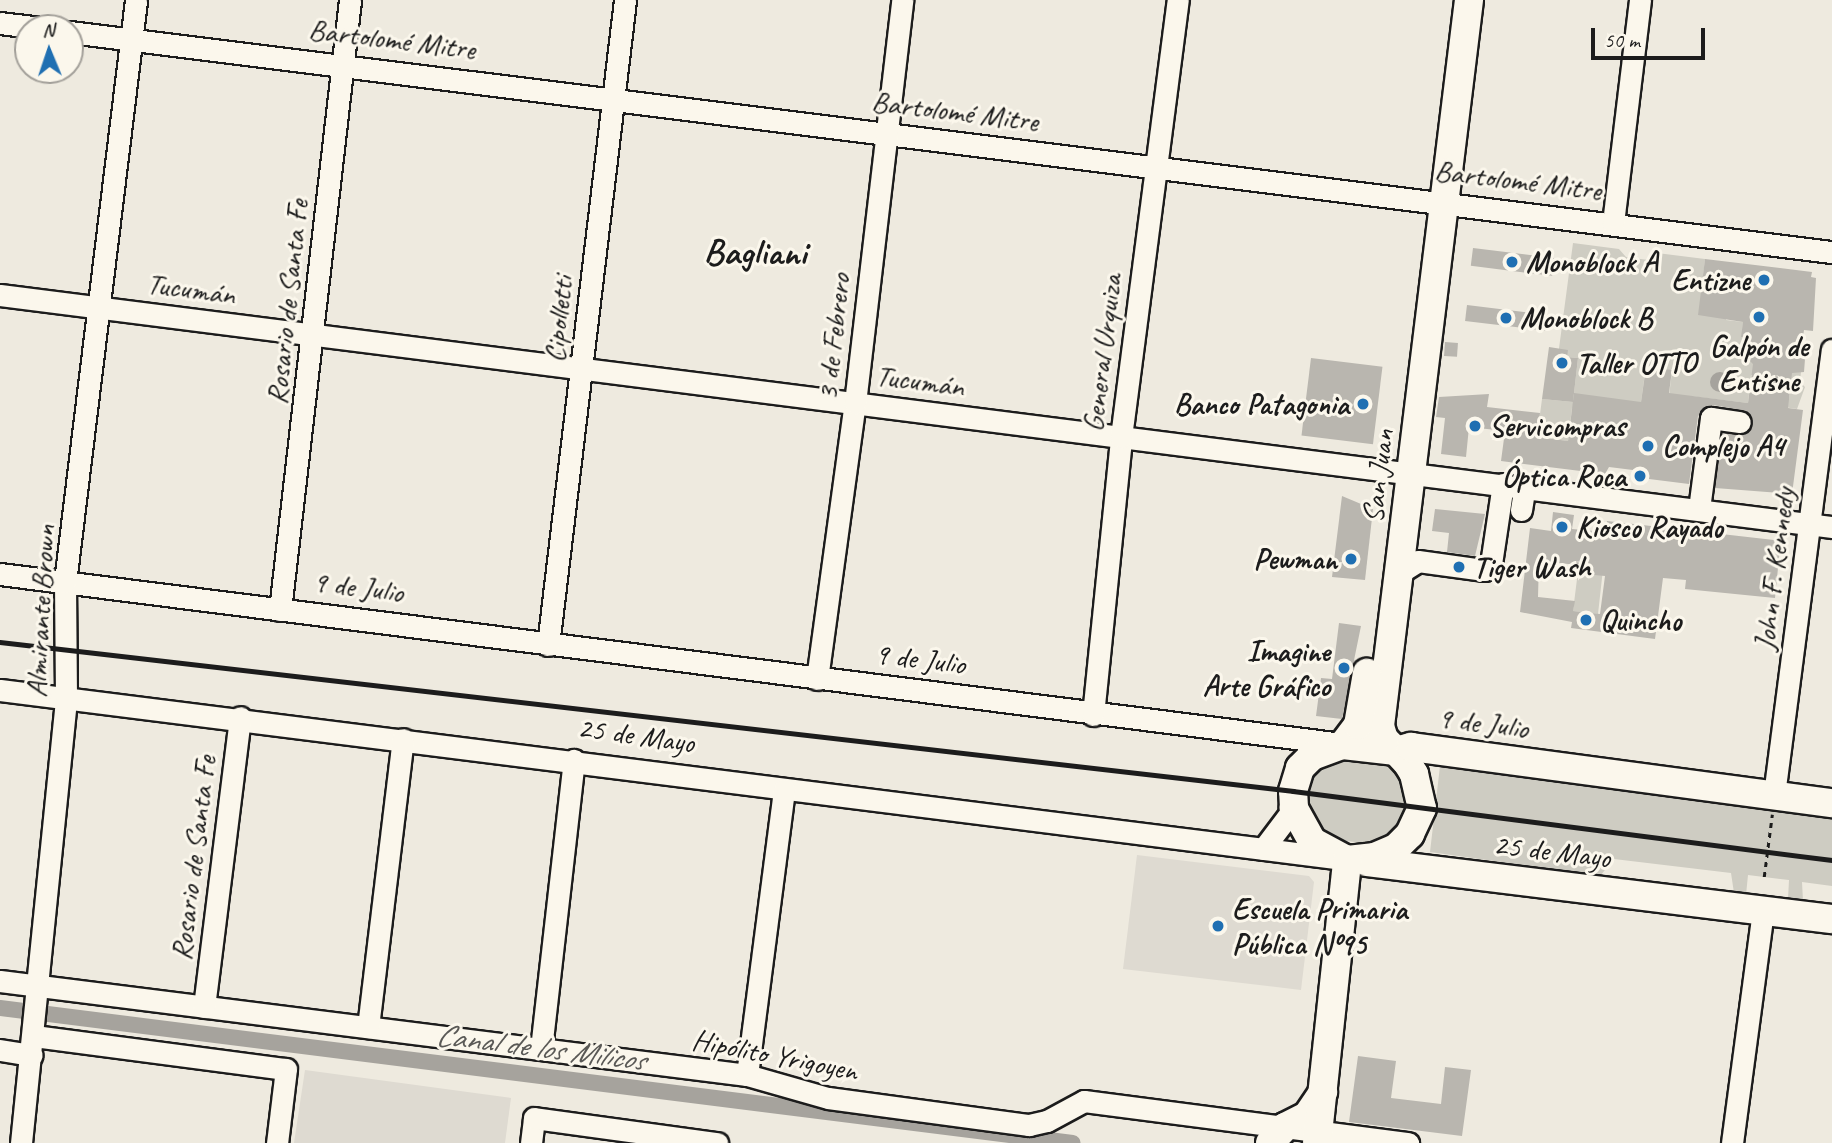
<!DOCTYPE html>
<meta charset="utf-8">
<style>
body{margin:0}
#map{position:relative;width:1832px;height:1143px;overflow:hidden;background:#eeeadf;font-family:Caveat,sans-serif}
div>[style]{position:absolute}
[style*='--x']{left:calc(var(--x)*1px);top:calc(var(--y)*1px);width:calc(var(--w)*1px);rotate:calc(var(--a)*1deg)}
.built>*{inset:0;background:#dedad1}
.green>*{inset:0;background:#ceccc2}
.water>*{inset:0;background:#a6a39d}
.round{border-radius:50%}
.canal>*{height:16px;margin:-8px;padding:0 8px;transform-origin:8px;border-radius:8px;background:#a6a39d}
.building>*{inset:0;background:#b9b6af;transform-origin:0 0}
.path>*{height:2.5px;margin-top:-1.25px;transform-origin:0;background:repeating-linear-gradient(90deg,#1c1c1c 0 5px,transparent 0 10px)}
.roads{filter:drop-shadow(2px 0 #1c1c1c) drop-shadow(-2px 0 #1c1c1c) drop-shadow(0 2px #1c1c1c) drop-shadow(0 -2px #1c1c1c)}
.minor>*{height:21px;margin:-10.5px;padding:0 10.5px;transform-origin:10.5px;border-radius:10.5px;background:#fbf7ec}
.major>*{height:28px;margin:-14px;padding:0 14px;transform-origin:14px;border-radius:14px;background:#fbf7ec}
.rail>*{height:4.5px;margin:-2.25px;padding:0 2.25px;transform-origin:2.25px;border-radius:2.25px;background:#1c1c1c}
.dots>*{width:19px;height:19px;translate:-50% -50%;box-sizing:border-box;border:4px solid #fbf7ec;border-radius:50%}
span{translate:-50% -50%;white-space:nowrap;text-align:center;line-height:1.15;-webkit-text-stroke:6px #fbf7ec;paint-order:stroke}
.street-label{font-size:30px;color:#1c1c1c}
.poi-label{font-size:30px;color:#1c1c1c;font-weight:700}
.left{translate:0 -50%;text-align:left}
.right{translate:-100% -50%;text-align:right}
.water-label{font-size:32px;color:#5a5956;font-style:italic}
.district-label{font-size:37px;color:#1c1c1c;font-weight:700}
.north{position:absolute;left:14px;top:14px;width:70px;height:70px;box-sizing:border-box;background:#fbf7ec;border:2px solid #a29f99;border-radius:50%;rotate:358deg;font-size:19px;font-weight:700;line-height:28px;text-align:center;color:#1c1c1c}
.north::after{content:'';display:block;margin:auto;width:24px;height:32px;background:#1f6fb2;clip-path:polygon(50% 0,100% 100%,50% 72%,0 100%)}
.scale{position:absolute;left:1591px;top:28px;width:114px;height:32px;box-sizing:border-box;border:4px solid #1c1c1c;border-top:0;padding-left:9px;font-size:21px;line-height:24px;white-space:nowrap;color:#1c1c1c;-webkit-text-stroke:5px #fbf7ec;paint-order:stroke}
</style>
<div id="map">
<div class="built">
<i style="clip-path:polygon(1137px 855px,1309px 876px,1314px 882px,1301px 990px,1123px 969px)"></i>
<i style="clip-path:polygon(305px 1070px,511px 1098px,505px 1143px,294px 1143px)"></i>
</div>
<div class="green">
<i style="clip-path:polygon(1573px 243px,1619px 249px,1626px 257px,1648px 260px,1657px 253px,1705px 259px,1702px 286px,1727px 310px,1726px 320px,1743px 322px,1742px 337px,1764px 340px,1747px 358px,1762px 363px,1769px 376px,1751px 375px,1748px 403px,1690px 396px,1667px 413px,1672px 371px,1646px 366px,1641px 402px,1594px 410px,1572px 408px,1568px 441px,1537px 437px,1542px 399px,1573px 402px,1578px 358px,1558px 356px)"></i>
<i style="clip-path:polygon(1787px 372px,1801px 372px,1800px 382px,1805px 387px,1797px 409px,1784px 407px,1775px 398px,1789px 399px,1792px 379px)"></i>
<i style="clip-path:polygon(1603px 569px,1598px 614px,1573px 611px,1578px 571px,1591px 575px)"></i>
<i style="clip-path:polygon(1339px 757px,1387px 763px,1404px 782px,1407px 813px,1394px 833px,1377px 845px,1324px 838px,1307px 818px,1306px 783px,1315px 770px)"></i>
<i style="clip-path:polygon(1440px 766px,1832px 816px,1832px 886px,1802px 882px,1803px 901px,1788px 899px,1789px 880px,1764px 877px,1748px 875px,1746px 895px,1734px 893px,1731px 873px,1614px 859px,1600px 876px,1430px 852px)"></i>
</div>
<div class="water">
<i class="round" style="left:1710px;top:372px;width:20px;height:20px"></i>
</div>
<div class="canal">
<i style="--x:0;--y:1008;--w:1081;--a:7.17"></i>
</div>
<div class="building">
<i style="left:1473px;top:248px;width:82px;height:18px;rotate:7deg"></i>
<i style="clip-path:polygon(1705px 259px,1812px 272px,1811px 277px,1816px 278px,1813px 331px,1804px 330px,1800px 358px,1805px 359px,1804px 372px,1792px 373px,1788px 408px,1803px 410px,1792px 494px,1715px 488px,1722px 433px,1744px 434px,1753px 423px,1747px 411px,1713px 405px,1698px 416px,1689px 484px,1633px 477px,1633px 470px,1609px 467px,1605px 474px,1501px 461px,1505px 431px,1469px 427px,1466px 457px,1441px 454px,1445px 418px,1436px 417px,1439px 397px,1489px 394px,1487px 407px,1540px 413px,1537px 437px,1568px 441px,1574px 393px,1641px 402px,1646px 367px,1672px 370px,1669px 393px,1748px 403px,1753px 364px,1747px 358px,1750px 338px,1741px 337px,1743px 322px,1698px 315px)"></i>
<i style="left:1467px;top:305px;width:81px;height:16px;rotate:7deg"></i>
<i style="left:1445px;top:342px;width:13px;height:14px;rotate:4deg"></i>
<i style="clip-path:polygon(1549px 347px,1568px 350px,1567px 357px,1578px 358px,1573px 402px,1542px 399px)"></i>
<i style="left:1311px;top:358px;width:72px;height:78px;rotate:7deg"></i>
<i style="clip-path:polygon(1342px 496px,1373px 509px,1365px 580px,1332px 577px)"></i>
<i style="clip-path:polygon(1435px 509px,1485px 514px,1475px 556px,1447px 552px,1449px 533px,1432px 531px)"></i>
<i style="clip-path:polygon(evenodd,1553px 512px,1574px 515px,1572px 529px,1605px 532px,1607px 521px,1774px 540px,1780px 548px,1775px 598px,1685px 589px,1686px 580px,1663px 578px,1655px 639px,1571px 628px,1572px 622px,1520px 612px,1530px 528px,1551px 531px,1553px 512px,1539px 561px,1578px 565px,1578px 571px,1584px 574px,1605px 576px,1600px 614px,1573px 611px,1575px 601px,1538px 597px,1539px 561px)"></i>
<i style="clip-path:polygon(1339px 623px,1361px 626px,1342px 719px,1316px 716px,1321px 678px,1332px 679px)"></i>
<i style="clip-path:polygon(1358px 1056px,1396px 1061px,1391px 1098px,1441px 1104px,1445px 1067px,1471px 1070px,1462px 1136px,1349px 1122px)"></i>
</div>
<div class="path">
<i style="--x:1764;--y:877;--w:63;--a:-82.6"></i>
</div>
<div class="roads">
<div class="minor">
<i style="--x:0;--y:23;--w:41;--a:7"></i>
<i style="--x:70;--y:32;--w:1776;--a:7.12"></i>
<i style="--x:1613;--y:223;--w:225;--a:-83.1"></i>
<i style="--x:0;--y:295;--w:1847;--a:7.22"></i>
<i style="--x:1699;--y:509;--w:92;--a:-82.5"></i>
<i style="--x:1711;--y:418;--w:29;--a:8"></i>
<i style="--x:1521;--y:510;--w:24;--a:-81"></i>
<i style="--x:1399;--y:573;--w:22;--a:-32"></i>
<i style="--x:1418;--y:561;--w:67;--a:7.8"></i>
<i style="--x:1484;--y:570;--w:9;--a:-41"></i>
<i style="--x:1491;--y:564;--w:81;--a:-81.5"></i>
<i style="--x:0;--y:574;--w:1352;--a:7.22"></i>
<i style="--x:280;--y:610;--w:614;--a:-83.45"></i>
<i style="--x:548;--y:645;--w:650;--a:-83.19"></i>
<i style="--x:817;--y:679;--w:279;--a:-82.2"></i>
<i style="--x:855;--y:403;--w:406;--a:-83.3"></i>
<i style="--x:0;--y:690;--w:1346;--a:7.17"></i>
<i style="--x:1093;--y:715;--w:279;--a:-84.2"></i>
<i style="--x:1121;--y:437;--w:441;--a:-82.6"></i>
<i style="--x:1774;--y:795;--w:449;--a:-82.6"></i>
<i style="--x:1263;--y:849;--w:51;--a:-52.9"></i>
<i style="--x:0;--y:981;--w:753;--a:7.17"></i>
<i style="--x:747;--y:1075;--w:84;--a:15.9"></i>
<i style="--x:828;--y:1098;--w:203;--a:7.7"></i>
<i style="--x:1029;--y:1125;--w:18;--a:-13"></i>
<i style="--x:1047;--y:1121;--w:42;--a:-28.4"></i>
<i style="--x:1084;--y:1101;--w:327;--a:7.4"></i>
<i style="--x:204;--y:1007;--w:292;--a:-82.9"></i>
<i style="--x:368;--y:1027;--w:290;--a:-83.1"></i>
<i style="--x:34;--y:1036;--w:254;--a:7.5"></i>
<i style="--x:286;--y:1069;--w:75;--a:96.9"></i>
<i style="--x:541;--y:1049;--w:291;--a:-83.5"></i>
<i style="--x:0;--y:1050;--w:32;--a:9"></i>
<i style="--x:747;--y:1075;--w:288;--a:-82.6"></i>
<i style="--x:21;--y:1143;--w:448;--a:-84.2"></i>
<i style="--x:66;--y:697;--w:115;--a:-90.5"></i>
<i style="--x:65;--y:582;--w:586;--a:-83.04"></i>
<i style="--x:531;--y:1143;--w:25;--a:-83"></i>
<i style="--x:534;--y:1118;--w:185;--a:7.8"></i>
<i style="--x:1732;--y:1143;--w:235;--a:-82.4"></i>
</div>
<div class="major">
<i style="--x:1469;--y:0;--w:731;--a:96.99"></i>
<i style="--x:1380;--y:726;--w:14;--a:73"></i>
<i style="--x:1384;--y:739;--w:17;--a:45"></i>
<i style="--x:1396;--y:751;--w:18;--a:47"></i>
<i style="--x:1408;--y:764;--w:12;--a:59"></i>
<i style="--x:1414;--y:774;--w:35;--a:77"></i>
<i style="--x:1422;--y:808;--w:29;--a:115"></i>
<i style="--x:1410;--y:834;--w:20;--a:135"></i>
<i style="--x:1396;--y:848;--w:23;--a:157"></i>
<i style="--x:1375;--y:857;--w:28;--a:174"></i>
<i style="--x:1347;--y:860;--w:40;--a:-152"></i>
<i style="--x:1312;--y:841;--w:38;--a:-119"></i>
<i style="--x:1294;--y:808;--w:17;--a:-93"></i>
<i style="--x:1293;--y:791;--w:24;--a:-73"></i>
<i style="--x:1300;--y:768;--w:17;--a:-45"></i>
<i style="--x:1312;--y:756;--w:33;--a:-20"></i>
<i style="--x:1343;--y:745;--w:53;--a:6.5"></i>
<i style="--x:1396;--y:751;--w:16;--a:-15"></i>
<i style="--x:1411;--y:747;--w:425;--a:7.6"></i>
<i style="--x:1343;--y:745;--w:25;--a:-53"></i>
<i style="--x:1358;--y:725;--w:53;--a:-80.2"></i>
<i style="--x:1367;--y:862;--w:468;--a:7"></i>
<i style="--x:1270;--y:1143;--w:22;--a:-47"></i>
<i style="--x:1285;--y:1127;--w:25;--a:-27"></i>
<i style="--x:1307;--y:1116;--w:29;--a:-56"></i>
<i style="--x:1317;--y:1143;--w:285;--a:-83.9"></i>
</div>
</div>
<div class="rail">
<i style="--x:0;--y:642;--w:1302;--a:6.57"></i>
<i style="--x:1293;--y:791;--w:543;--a:7.3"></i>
</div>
<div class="dots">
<i style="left:1512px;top:262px;background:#1f6fb2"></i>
<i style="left:1764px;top:280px;background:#1f6fb2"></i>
<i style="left:1759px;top:317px;background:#1f6fb2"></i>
<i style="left:1506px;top:318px;background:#1f6fb2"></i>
<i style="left:1562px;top:363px;background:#1f6fb2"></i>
<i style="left:1363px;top:404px;background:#1f6fb2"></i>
<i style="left:1475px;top:426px;background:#1f6fb2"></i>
<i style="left:1648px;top:446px;background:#1f6fb2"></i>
<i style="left:1640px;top:476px;background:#1f6fb2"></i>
<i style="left:1562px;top:527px;background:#1f6fb2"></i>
<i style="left:1351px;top:559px;background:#1f6fb2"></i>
<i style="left:1459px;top:567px;background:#1f6fb2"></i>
<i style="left:1586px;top:620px;background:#1f6fb2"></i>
<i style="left:1344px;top:668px;background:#1f6fb2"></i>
<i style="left:1218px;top:926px;background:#1f6fb2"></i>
</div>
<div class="street-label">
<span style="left:392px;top:39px;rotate:7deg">Bartolomé Mitre</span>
<span style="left:955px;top:111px;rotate:7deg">Bartolomé Mitre</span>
<span style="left:1518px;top:180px;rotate:7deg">Bartolomé Mitre</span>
<span style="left:191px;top:289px;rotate:7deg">Tucumán</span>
<span style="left:287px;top:302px;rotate:-84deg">Rosario de Santa Fe</span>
<span style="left:558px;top:319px;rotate:-84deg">Cipolletti</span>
<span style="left:833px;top:337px;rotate:-84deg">3 de Febrero</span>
<span style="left:1102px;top:353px;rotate:-83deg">General Urquiza</span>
<span style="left:920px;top:381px;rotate:7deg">Tucumán</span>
<span style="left:1378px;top:476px;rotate:-83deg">San Juan</span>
<span style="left:1774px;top:569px;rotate:-83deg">John F. Kennedy</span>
<span style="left:358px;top:587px;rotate:7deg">9 de Julio</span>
<span style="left:40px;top:611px;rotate:-87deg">Almirante Brown</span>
<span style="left:920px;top:659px;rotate:7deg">9 de Julio</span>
<span style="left:1483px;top:723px;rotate:7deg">9 de Julio</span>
<span style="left:636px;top:735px;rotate:8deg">25 de Mayo</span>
<span style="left:1552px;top:851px;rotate:7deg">25 de Mayo</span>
<span style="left:193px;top:858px;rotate:-83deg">Rosario de Santa Fe</span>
<span style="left:775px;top:1055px;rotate:11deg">Hipólito Yrigoyen</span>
</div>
<div class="poi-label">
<span class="left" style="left:1526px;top:262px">Monoblock A</span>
<span class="right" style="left:1750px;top:280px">Entizne</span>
<span class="left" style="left:1520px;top:318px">Monoblock B</span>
<span style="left:1759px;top:363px">Galpón de<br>Entisne</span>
<span class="left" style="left:1576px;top:363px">Taller OTTO</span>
<span class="right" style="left:1349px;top:404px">Banco Patagonia</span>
<span class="left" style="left:1489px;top:426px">Servicompras</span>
<span class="left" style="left:1662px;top:446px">Complejo A4</span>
<span class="right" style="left:1626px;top:476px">Óptica Roca</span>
<span class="left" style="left:1576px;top:527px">Kiosco Rayado</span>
<span class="right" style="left:1337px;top:559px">Pewman</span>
<span class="left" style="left:1473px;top:567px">Tiger Wash</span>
<span class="left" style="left:1600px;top:620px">Quincho</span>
<span class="right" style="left:1330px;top:668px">Imagine<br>Arte Gráfico</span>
<span class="left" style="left:1232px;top:926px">Escuela Primaria<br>Pública Nº95</span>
</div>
<div class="water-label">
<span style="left:540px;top:1048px;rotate:7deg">Canal de los Milicos</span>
</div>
<div class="district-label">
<span style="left:755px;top:252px">Bagliani</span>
</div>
<div class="north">N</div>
<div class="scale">50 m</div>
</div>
